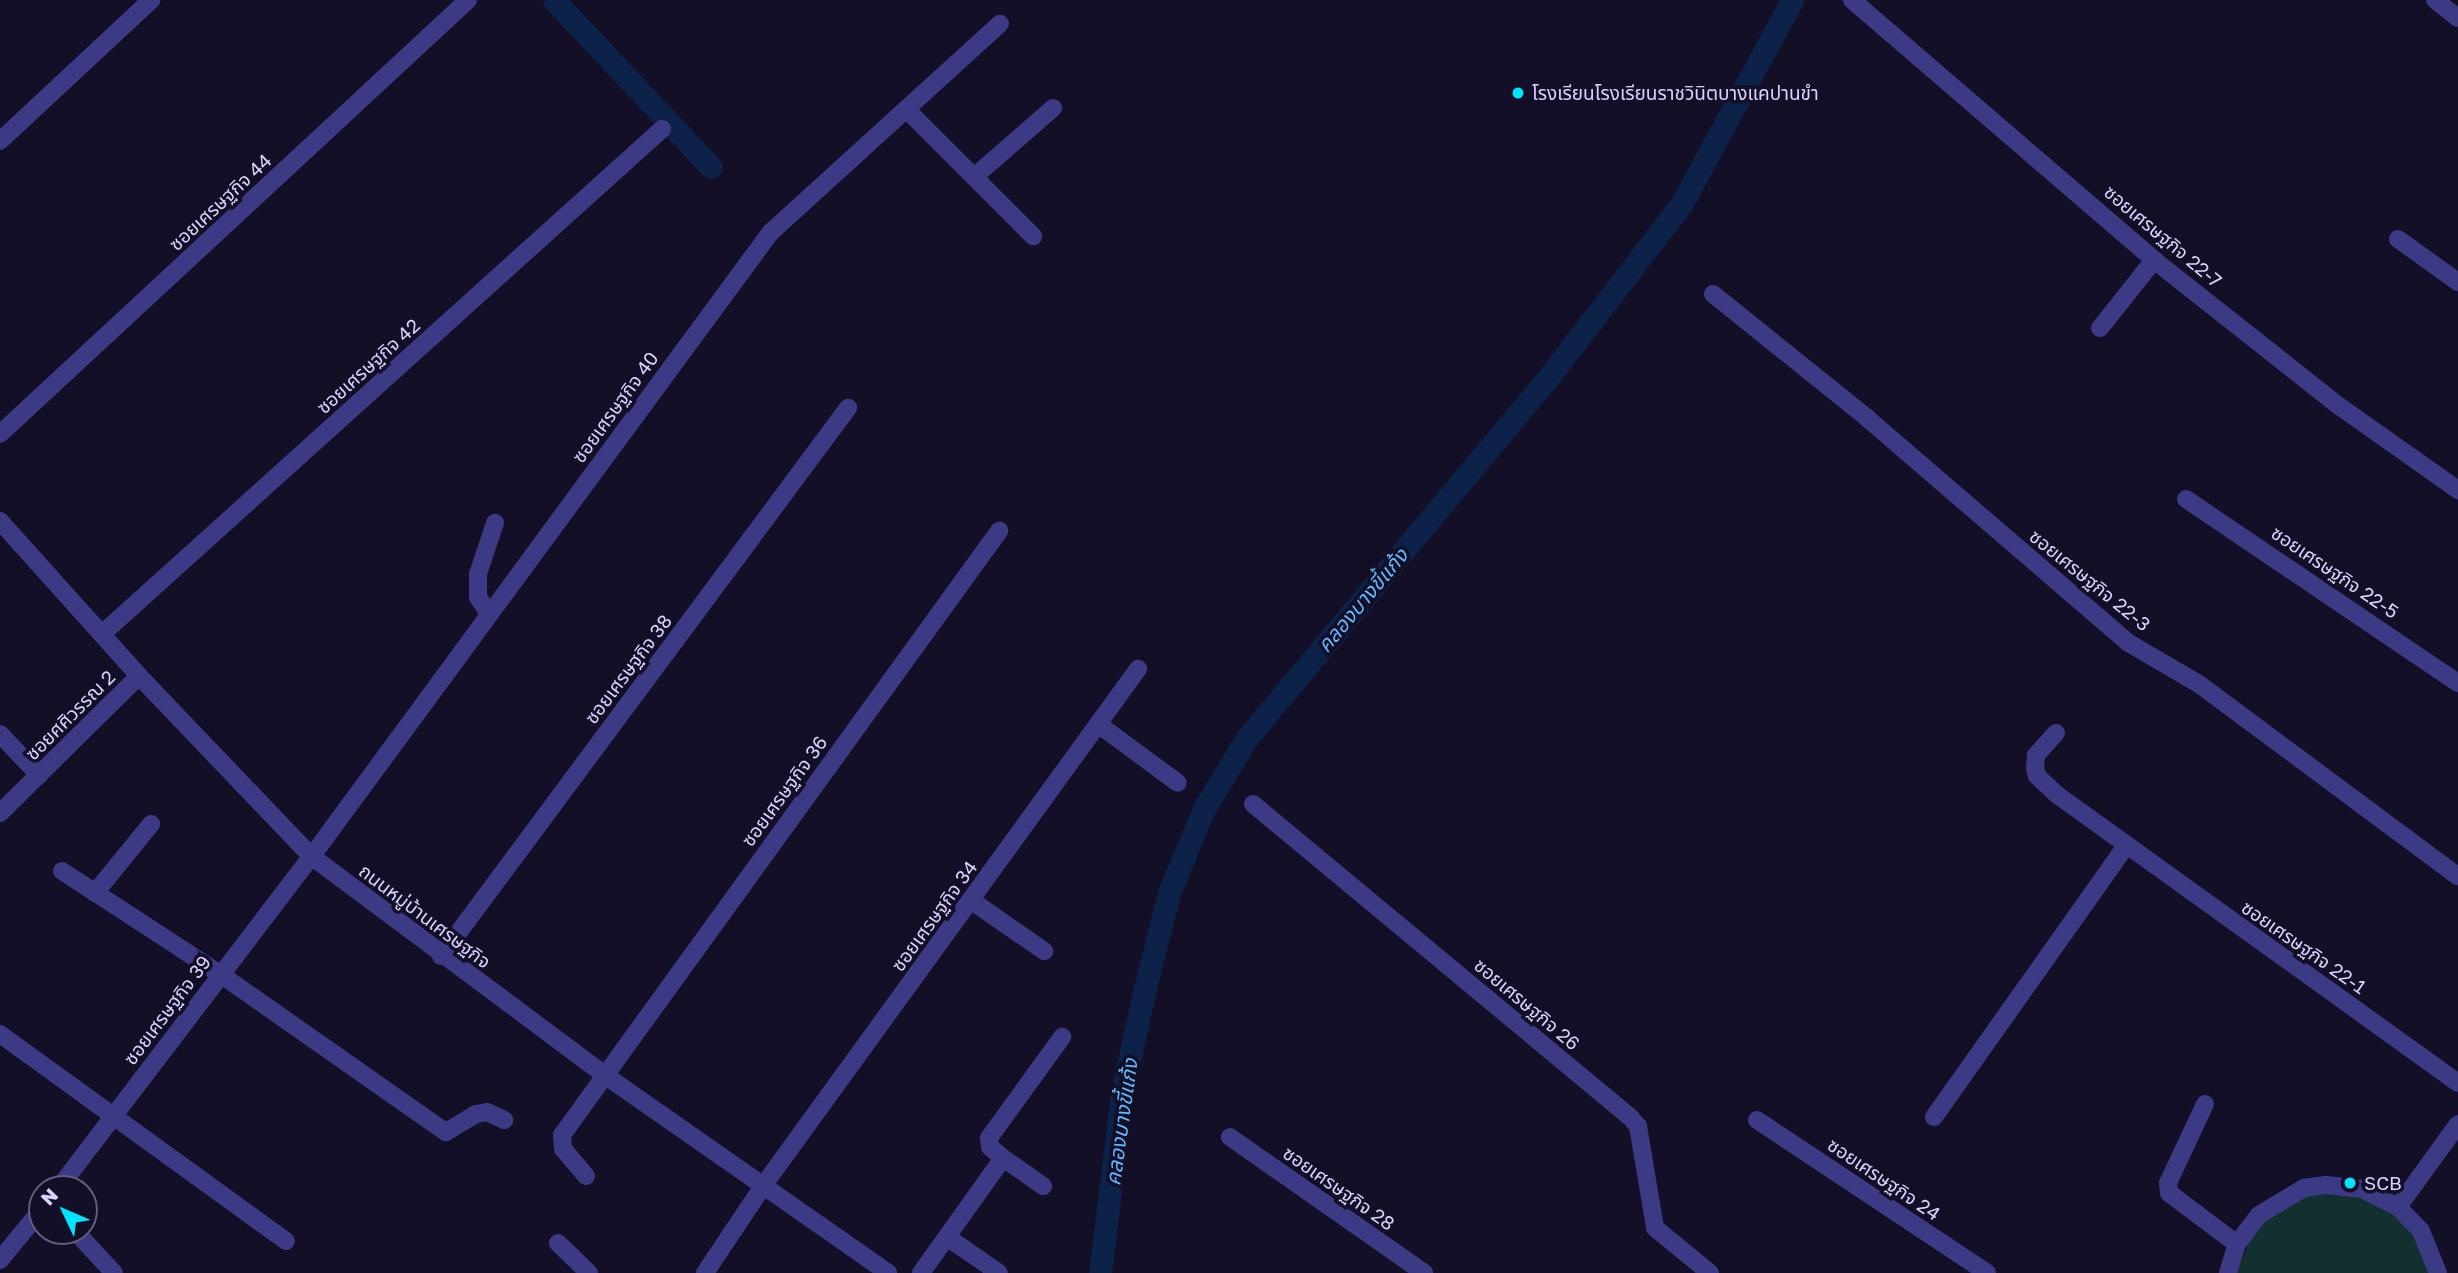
<!DOCTYPE html>
<meta charset="utf-8">
<style>
body{margin:0}
#map{position:relative;width:2458px;height:1273px;overflow:hidden;background:#130f26;font-family:"Golos Text","Noto Sans Thai",sans-serif}
div>[style]{position:absolute}
[style*='--x']{left:calc(var(--x)*1px);top:calc(var(--y)*1px);width:calc(var(--w)*1px);rotate:calc(var(--a)*1deg)}
.green>*{inset:0;background:#12302f}
.canal>*{height:23px;margin:-11.5px;padding:0 11.5px;transform-origin:11.5px;border-radius:11.5px;background:#0c2248}
.minor>*{height:18px;margin:-9px;padding:0 9px;transform-origin:9px;border-radius:9px;background:#3d3a85}
.dots>*{width:19px;height:19px;translate:-50% -50%;box-sizing:border-box;border:4px solid #130f26;border-radius:50%}
span{translate:-50% -50%;white-space:nowrap;text-align:center;line-height:1.15;-webkit-text-stroke:7px #130f26;paint-order:stroke}
.poi-label{font-size:19px;color:#d9d4ff}
.left{translate:0 -50%;text-align:left}
.street-label{font-size:19px;color:#d9d4ff}
.water-label{font-size:21px;color:#62b6ff;font-style:italic}
.north{position:absolute;left:28px;top:1175px;width:70px;height:70px;box-sizing:border-box;background:#130f26;border:2px solid #625e7d;border-radius:50%;rotate:314deg;font-size:19px;font-weight:700;line-height:28px;text-align:center;color:#d9d4ff}
.north::after{content:'';display:block;margin:auto;width:24px;height:32px;background:#00e5ff;clip-path:polygon(50% 0,100% 100%,50% 72%,0 100%)}
</style>
<div id="map">
<div class="green">
<i style="clip-path:polygon(2336px 1193px,2369px 1199px,2397px 1216px,2419px 1243px,2429px 1273px,2237px 1273px,2252px 1234px,2275px 1212px,2304px 1194px)"></i>
</div>
<div class="canal">
<i style="--x:554;--y:0;--w:229;--a:46.8"></i>
<i style="--x:1100;--y:1273;--w:187;--a:-83"></i>
<i style="--x:1123;--y:1087;--w:106;--a:-77.4"></i>
<i style="--x:1146;--y:984;--w:94;--a:-75.8"></i>
<i style="--x:1169;--y:893;--w:91;--a:-67.4"></i>
<i style="--x:1204;--y:809;--w:82;--a:-59"></i>
<i style="--x:1246;--y:739;--w:464;--a:-50.1"></i>
<i style="--x:1544;--y:383;--w:227;--a:-52.5"></i>
<i style="--x:1682;--y:203;--w:231;--a:-61.5"></i>
</div>
<div class="minor">
<i style="--x:1852;--y:0;--w:399;--a:40.7"></i>
<i style="--x:2154;--y:260;--w:236;--a:38.3"></i>
<i style="--x:2339;--y:406;--w:146;--a:35.2"></i>
<i style="--x:2435;--y:0;--w:29;--a:38"></i>
<i style="--x:906;--y:109;--w:180;--a:45"></i>
<i style="--x:0;--y:141;--w:207;--a:-43"></i>
<i style="--x:974;--y:177;--w:105;--a:-41.1"></i>
<i style="--x:2398;--y:239;--w:74;--a:35.6"></i>
<i style="--x:1713;--y:294;--w:198;--a:38.8"></i>
<i style="--x:1867;--y:418;--w:343;--a:40.7"></i>
<i style="--x:2127;--y:642;--w:83;--a:30.3"></i>
<i style="--x:2199;--y:684;--w:322;--a:36.6"></i>
<i style="--x:2100;--y:328;--w:87;--a:-51.5"></i>
<i style="--x:0;--y:434;--w:638;--a:-42.84"></i>
<i style="--x:2186;--y:499;--w:328;--a:34.1"></i>
<i style="--x:0;--y:521;--w:208;--a:48.1"></i>
<i style="--x:139;--y:676;--w:249;--a:46.3"></i>
<i style="--x:311;--y:856;--w:368;--a:36.7"></i>
<i style="--x:606;--y:1076;--w:344;--a:34.9"></i>
<i style="--x:489;--y:614;--w:20;--a:-123"></i>
<i style="--x:478;--y:597;--w:23;--a:-90"></i>
<i style="--x:478;--y:574;--w:54;--a:-71.6"></i>
<i style="--x:102;--y:634;--w:754;--a:-42.04"></i>
<i style="--x:1098;--y:724;--w:99;--a:36.4"></i>
<i style="--x:2056;--y:733;--w:30;--a:132"></i>
<i style="--x:2036;--y:755;--w:13;--a:94"></i>
<i style="--x:2035;--y:768;--w:8;--a:76"></i>
<i style="--x:2037;--y:776;--w:26;--a:43"></i>
<i style="--x:2056;--y:794;--w:495;--a:35.7"></i>
<i style="--x:0;--y:734;--w:57;--a:46.4"></i>
<i style="--x:1253;--y:804;--w:490;--a:39.7"></i>
<i style="--x:1630;--y:1117;--w:12;--a:48"></i>
<i style="--x:1638;--y:1126;--w:103;--a:80.5"></i>
<i style="--x:1655;--y:1228;--w:71;--a:39.3"></i>
<i style="--x:0;--y:813;--w:195;--a:-44.6"></i>
<i style="--x:62;--y:871;--w:189;--a:33.1"></i>
<i style="--x:220;--y:974;--w:276;--a:35"></i>
<i style="--x:446;--y:1132;--w:35;--a:-31"></i>
<i style="--x:476;--y:1114;--w:11;--a:-10"></i>
<i style="--x:487;--y:1112;--w:19;--a:25"></i>
<i style="--x:95;--y:893;--w:89;--a:-50.9"></i>
<i style="--x:972;--y:901;--w:88;--a:34.8"></i>
<i style="--x:441;--y:956;--w:683;--a:-53.4"></i>
<i style="--x:0;--y:1034;--w:353;--a:35.9"></i>
<i style="--x:2205;--y:1104;--w:87;--a:115.1"></i>
<i style="--x:2168;--y:1183;--w:10;--a:84"></i>
<i style="--x:2169;--y:1193;--w:85;--a:36.9"></i>
<i style="--x:1934;--y:1117;--w:332;--a:-54.7"></i>
<i style="--x:1757;--y:1120;--w:276;--a:33.6"></i>
<i style="--x:1230;--y:1137;--w:237;--a:35"></i>
<i style="--x:1003;--y:1158;--w:49;--a:35"></i>
<i style="--x:586;--y:1176;--w:35;--a:-130"></i>
<i style="--x:563;--y:1149;--w:14;--a:-94"></i>
<i style="--x:562;--y:1135;--w:746;--a:-54.11"></i>
<i style="--x:58;--y:1189;--w:432;--a:-52.7"></i>
<i style="--x:320;--y:845;--w:760;--a:-53.67"></i>
<i style="--x:770;--y:233;--w:311;--a:-42.3"></i>
<i style="--x:2398;--y:1207;--w:102;--a:-54.1"></i>
<i style="--x:75;--y:1231;--w:57;--a:47.1"></i>
<i style="--x:947;--y:1237;--w:63;--a:34.7"></i>
<i style="--x:558;--y:1243;--w:43;--a:44.1"></i>
<i style="--x:0;--y:1260;--w:66;--a:-50.5"></i>
<i style="--x:705;--y:1273;--w:105;--a:-56.3"></i>
<i style="--x:763;--y:1186;--w:639;--a:-54.05"></i>
<i style="--x:921;--y:1273;--w:141;--a:-54.5"></i>
<i style="--x:1003;--y:1158;--w:17;--a:-140"></i>
<i style="--x:990;--y:1147;--w:9;--a:-96"></i>
<i style="--x:989;--y:1138;--w:125;--a:-54.1"></i>
<i style="--x:2228;--y:1273;--w:30;--a:-73"></i>
<i style="--x:2237;--y:1244;--w:36;--a:-53"></i>
<i style="--x:2259;--y:1215;--w:52;--a:-31"></i>
<i style="--x:2304;--y:1188;--w:22;--a:-8"></i>
<i style="--x:2326;--y:1185;--w:36;--a:6"></i>
<i style="--x:2362;--y:1189;--w:40;--a:26.6"></i>
<i style="--x:2398;--y:1207;--w:33;--a:46"></i>
<i style="--x:2421;--y:1231;--w:45;--a:68"></i>
</div>
<div class="dots">
<i style="left:1518px;top:93px;background:#00e5ff"></i>
<i style="left:2350px;top:1183px;background:#00e5ff"></i>
</div>
<div class="poi-label">
<span class="left" style="left:1532px;top:93px">โรงเรียนโรงเรียนราชวินิตบางแคปานขำ</span>
<span class="left" style="left:2364px;top:1183px">SCB</span>
</div>
<div class="street-label">
<span style="left:220px;top:202px;rotate:-43deg">ซอยเศรษฐกิจ 44</span>
<span style="left:2163px;top:236px;rotate:40deg">ซอยเศรษฐกิจ 22-7</span>
<span style="left:368px;top:366px;rotate:-42deg">ซอยเศรษฐกิจ 42</span>
<span style="left:615px;top:407px;rotate:-54deg">ซอยเศรษฐกิจ 40</span>
<span style="left:2335px;top:572px;rotate:34deg">ซอยเศรษฐกิจ 22-5</span>
<span style="left:2090px;top:580px;rotate:39deg">ซอยเศรษฐกิจ 22-3</span>
<span style="left:628px;top:669px;rotate:-53deg">ซอยเศรษฐกิจ 38</span>
<span style="left:70px;top:715px;rotate:-45deg">ซอยศศิวรรณ 2</span>
<span style="left:784px;top:791px;rotate:-54deg">ซอยเศรษฐกิจ 36</span>
<span style="left:425px;top:916px;rotate:37deg">ถนนหมู่บ้านเศรษฐกิจ</span>
<span style="left:934px;top:916px;rotate:-54deg">ซอยเศรษฐกิจ 34</span>
<span style="left:2304px;top:947px;rotate:35deg">ซอยเศรษฐกิจ 22-1</span>
<span style="left:1527px;top:1004px;rotate:40deg">ซอยเศรษฐกิจ 26</span>
<span style="left:167px;top:1010px;rotate:-53deg">ซอยเศรษฐกิจ 39</span>
<span style="left:1884px;top:1179px;rotate:34deg">ซอยเศรษฐกิจ 24</span>
<span style="left:1339px;top:1188px;rotate:35deg">ซอยเศรษฐกิจ 28</span>
</div>
<div class="water-label">
<span style="left:1362px;top:600px;rotate:-50deg">คลองบางขี้แก้ง</span>
<span style="left:1121px;top:1122px;rotate:-82deg">คลองบางขี้แก้ง</span>
</div>
<div class="north">N</div>
</div>
